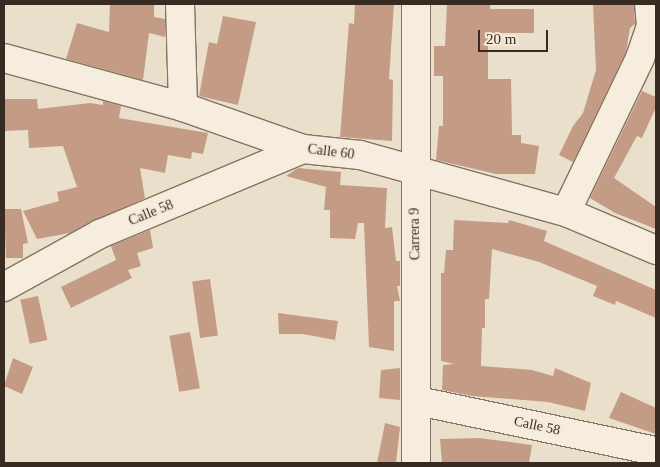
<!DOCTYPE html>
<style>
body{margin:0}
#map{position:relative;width:660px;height:467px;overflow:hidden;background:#eadfcb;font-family:"Times New Roman",serif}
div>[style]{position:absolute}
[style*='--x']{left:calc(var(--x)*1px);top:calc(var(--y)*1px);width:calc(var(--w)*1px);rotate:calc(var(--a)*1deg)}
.building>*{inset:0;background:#c49c85;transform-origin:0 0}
.roads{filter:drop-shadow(1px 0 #857361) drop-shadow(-1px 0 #857361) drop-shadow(0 1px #857361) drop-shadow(0 -1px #857361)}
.minor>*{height:28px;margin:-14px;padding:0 14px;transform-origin:14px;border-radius:14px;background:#f6edde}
span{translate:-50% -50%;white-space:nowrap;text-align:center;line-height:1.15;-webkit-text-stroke:4.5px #f3eada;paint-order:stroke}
.street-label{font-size:14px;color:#382c22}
.frame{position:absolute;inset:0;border:5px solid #382c22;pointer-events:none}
.scale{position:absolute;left:478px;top:30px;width:70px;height:22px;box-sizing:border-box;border:2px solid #382c22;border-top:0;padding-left:6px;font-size:15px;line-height:18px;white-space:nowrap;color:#382c22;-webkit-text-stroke:4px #f3eada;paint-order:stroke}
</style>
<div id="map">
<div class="building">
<i style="clip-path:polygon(110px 4px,154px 4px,154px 17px,165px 19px,165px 37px,149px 33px,143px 80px,66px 59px,77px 23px,109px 32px)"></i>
<i style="clip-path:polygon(355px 4px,394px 4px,389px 79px,393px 80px,392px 141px,340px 137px,349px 23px,354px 24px)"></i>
<i style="clip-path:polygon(447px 4px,490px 4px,490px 9px,534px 9px,534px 33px,488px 33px,488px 79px,511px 79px,512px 135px,521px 135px,521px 143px,539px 146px,535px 174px,496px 174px,436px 160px,439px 126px,443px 126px,443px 76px,434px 76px,434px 46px,445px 46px)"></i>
<i style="clip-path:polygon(593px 4px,634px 4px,635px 24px,630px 28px,626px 52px,573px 162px,559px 155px,573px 126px,583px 113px,596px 70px)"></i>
<i style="clip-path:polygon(223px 16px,256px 22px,238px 105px,199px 96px,209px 42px,217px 44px)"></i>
<i style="clip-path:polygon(642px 91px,656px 97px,656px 107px,642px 138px,637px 136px,614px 178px,656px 207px,656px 229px,615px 213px,590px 198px)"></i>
<i style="clip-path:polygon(4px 99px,37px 99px,38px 109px,90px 103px,103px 105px,103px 101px,121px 106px,119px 118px,208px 133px,203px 154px,192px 152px,191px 159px,168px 155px,165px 173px,140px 168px,145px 198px,70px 233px,37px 239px,23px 211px,59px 201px,57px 192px,77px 187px,63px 146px,29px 148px,28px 130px,5px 131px)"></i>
<i style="clip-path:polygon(298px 168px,341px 172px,340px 185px,387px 188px,385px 228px,392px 227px,396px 261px,400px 261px,400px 286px,397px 286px,400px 301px,394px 301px,394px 351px,369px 347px,364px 223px,358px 223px,355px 239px,330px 238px,330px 210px,324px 210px,326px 187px,286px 176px)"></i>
<i style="clip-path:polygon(4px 209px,21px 209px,28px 243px,23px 244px,23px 258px,6px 258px)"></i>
<i style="clip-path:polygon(454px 220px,508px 223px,509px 220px,547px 231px,544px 241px,656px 290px,656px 318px,616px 301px,615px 305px,593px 296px,597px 286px,539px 262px,492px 249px,489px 299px,485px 299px,485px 328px,482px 328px,481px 366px,532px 370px,553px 376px,555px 368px,591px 383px,585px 411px,548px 402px,472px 396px,442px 390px,443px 365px,454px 364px,441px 361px,441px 273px,444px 273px,446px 250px,453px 250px)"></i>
<i style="clip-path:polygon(150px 230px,153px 248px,137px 253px,141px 266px,128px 270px,132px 278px,71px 308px,61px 287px,116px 260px,111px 246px)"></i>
<i style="left:210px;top:279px;width:57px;height:18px;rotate:82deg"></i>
<i style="left:38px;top:296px;width:45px;height:18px;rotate:78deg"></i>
<i style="clip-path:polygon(278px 313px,338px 321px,335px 340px,303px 334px,279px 334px)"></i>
<i style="left:190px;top:332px;width:57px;height:21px;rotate:80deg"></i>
<i style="clip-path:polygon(13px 358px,33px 367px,22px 394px,4px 386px)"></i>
<i style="clip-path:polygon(400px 368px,400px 400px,379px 398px,381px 370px)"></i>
<i style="clip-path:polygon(621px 392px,656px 408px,656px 434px,609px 418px)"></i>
<i style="clip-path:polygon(385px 423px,400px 427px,396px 463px,377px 463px)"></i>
<i style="clip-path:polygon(479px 438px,532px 445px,529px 463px,442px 463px,440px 439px)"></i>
</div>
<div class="roads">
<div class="minor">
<i style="--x:180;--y:4;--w:103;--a:88.3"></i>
<i style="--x:4;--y:58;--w:186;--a:15.3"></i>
<i style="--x:183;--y:107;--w:127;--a:19.3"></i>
<i style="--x:303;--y:149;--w:57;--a:6"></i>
<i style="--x:360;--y:155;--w:214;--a:15.5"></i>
<i style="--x:566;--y:212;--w:98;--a:22.9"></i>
<i style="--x:566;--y:212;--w:171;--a:-64.3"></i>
<i style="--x:640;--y:58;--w:34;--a:-71"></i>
<i style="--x:651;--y:26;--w:22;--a:-95"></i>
<i style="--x:4;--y:287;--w:110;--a:-28.9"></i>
<i style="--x:100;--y:234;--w:220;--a:-22.7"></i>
<i style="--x:418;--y:401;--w:243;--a:11.9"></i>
<i style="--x:416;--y:463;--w:459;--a:-90"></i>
</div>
</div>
<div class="street-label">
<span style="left:331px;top:152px;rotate:7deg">Calle 60</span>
<span style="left:151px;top:213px;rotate:-22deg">Calle 58</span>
<span style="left:415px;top:234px;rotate:-91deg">Carrera 9</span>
<span style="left:537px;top:426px;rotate:12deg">Calle 58</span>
</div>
<div class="frame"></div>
<div class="scale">20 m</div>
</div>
